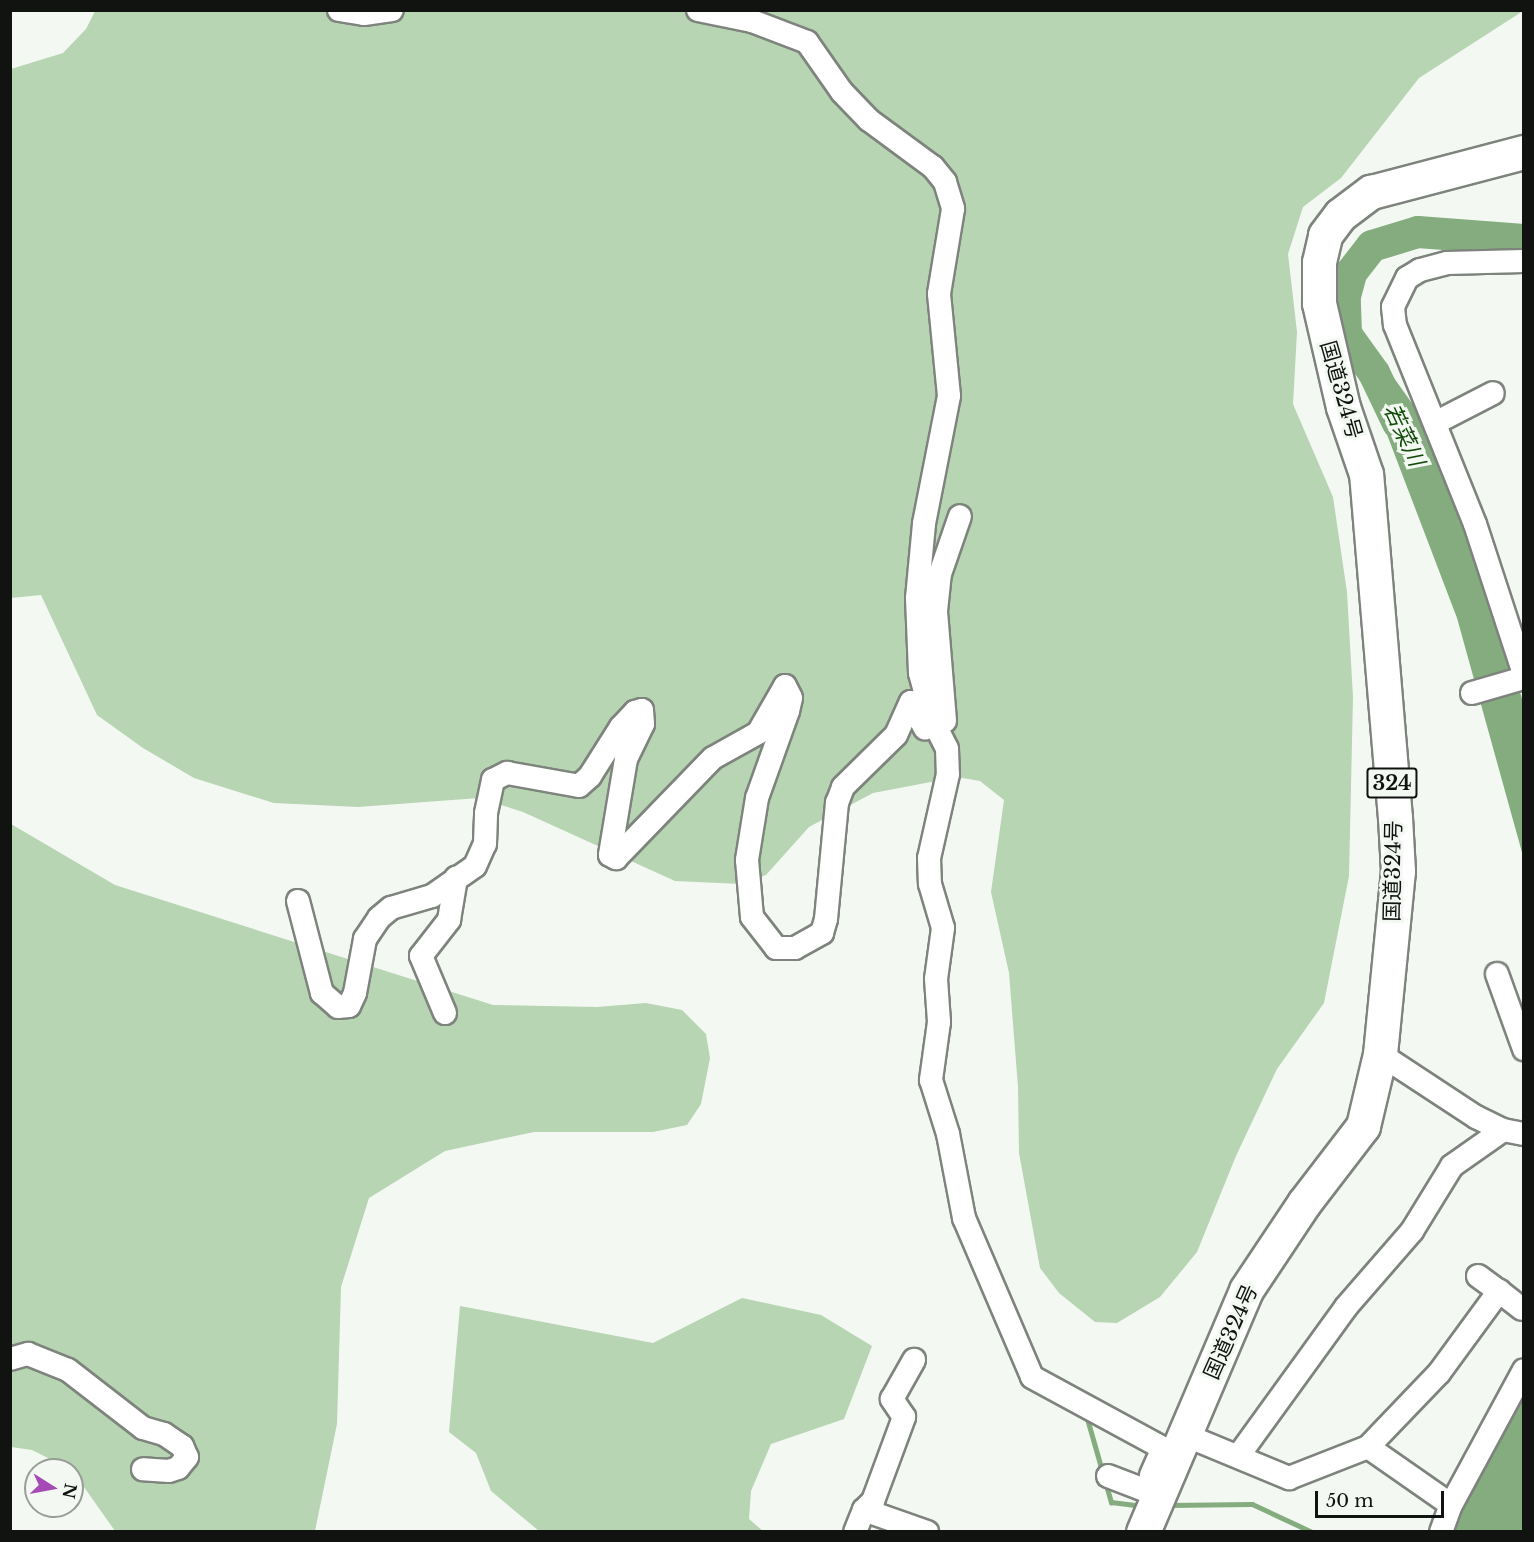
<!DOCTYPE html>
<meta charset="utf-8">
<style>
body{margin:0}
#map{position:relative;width:1534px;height:1542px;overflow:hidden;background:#f3f9f2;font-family:"Libre Baskerville","Noto Sans JP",serif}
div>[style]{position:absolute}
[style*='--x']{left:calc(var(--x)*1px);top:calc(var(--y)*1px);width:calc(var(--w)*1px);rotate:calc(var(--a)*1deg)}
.green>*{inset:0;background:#b7d4b3}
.water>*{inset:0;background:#84ac7e}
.stream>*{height:5px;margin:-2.5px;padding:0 2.5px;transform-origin:2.5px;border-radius:2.5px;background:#84ac7e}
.river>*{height:32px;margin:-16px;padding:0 16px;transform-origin:16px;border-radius:16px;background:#84ac7e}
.roads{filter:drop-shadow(2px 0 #7e847d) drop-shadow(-2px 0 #7e847d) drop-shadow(0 2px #7e847d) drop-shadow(0 -2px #7e847d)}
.minor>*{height:22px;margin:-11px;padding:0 11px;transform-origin:11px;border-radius:11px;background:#fff}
.highway>*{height:33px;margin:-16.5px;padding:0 16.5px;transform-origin:16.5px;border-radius:16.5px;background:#fff}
span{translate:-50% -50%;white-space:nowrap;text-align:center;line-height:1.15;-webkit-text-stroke:6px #f3f9f2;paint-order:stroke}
.shield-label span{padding:2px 4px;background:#f3f9f2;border:2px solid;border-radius:4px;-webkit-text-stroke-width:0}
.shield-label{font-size:20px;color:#101310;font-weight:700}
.street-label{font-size:21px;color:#101310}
.water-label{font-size:22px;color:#144b0c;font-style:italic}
.frame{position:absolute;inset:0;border:12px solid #101310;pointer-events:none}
.north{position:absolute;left:24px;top:1458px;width:60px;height:60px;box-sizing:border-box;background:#f3f9f2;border:2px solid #989d98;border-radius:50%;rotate:101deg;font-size:16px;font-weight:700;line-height:24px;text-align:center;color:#101310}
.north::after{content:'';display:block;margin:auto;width:21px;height:27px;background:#a64bb5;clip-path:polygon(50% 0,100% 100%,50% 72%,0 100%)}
.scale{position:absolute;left:1315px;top:1491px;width:129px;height:27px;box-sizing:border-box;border:3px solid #101310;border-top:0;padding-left:8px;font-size:18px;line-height:21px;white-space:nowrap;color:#101310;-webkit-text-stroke:4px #f3f9f2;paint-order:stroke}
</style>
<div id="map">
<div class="green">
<i style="clip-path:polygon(95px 11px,1523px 11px,1419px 78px,1341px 178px,1303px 207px,1288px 254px,1297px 332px,1293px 404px,1333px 497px,1347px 592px,1353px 697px,1349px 876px,1324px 1003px,1277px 1069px,1236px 1156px,1197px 1252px,1160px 1297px,1117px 1323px,1095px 1322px,1059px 1293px,1040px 1268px,1019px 1153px,1018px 1087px,1009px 973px,991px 892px,1004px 800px,980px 781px,957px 777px,873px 793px,809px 827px,766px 875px,741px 884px,675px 881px,523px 812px,479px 798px,358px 807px,274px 803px,194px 778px,143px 748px,97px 715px,41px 595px,11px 598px,11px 69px,63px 53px,86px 29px)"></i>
<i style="clip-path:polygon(11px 824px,115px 885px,493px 1005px,597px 1007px,646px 1003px,682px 1010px,706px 1034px,710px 1058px,701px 1104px,687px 1125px,653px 1132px,534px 1132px,445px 1151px,369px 1198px,341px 1287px,337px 1424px,315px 1531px,115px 1531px,72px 1470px,32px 1450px,11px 1447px)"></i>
<i style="clip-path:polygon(742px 1298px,821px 1315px,872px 1346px,844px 1419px,771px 1444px,751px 1491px,749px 1519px,763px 1531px,539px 1531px,491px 1491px,476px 1453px,449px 1432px,460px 1306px,653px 1343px)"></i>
</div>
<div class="water">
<i style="clip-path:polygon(1394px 378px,1426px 423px,1476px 544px,1523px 702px,1523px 856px,1457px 618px,1370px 390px)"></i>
<i style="clip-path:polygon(1523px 1383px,1523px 1531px,1447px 1532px)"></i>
</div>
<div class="stream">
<i style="--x:1086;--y:1415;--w:91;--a:74"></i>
<i style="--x:1111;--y:1502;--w:32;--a:7"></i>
<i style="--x:1168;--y:1505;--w:84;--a:-0.7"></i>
<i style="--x:1252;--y:1504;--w:66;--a:25"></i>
</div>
<div class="river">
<i style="--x:1398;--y:423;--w:55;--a:-115.6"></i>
<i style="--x:1374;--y:373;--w:48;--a:-125.7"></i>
<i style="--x:1346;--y:334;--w:38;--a:-92"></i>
<i style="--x:1345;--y:296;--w:24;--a:-75"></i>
<i style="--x:1351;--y:273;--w:34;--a:-52"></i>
<i style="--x:1372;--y:246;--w:48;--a:-16.9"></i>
<i style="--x:1418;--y:232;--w:106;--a:4.3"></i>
</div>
<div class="roads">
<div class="minor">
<i style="--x:339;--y:10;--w:25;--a:9"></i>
<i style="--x:364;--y:14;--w:28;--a:-8"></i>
<i style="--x:698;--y:10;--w:55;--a:11.5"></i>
<i style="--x:752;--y:21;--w:59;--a:20.9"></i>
<i style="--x:807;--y:42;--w:61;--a:55"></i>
<i style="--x:842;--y:92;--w:39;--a:46"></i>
<i style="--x:869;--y:120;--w:79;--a:36.3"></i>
<i style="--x:933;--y:167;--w:19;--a:51"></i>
<i style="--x:945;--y:182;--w:28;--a:73"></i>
<i style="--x:953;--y:209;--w:86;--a:99.4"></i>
<i style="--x:939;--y:294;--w:102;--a:84.4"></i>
<i style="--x:949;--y:396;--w:130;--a:101.1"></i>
<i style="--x:924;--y:524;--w:74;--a:95.4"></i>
<i style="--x:917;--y:598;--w:75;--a:87.7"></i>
<i style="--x:920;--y:673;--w:50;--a:74.8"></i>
<i style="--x:933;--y:721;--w:31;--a:63"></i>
<i style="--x:947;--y:749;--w:25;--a:88"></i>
<i style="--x:948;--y:774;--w:86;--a:102.7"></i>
<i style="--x:929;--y:858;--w:26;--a:88"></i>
<i style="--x:930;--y:884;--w:46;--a:73.5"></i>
<i style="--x:943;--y:928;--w:51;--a:97.8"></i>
<i style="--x:936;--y:979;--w:43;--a:86"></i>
<i style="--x:939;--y:1022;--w:59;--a:97.9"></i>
<i style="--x:931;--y:1080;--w:57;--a:72.5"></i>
<i style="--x:948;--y:1134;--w:86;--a:79.2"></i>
<i style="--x:964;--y:1218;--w:173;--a:66.8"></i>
<i style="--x:1032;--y:1377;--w:149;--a:28.5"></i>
<i style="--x:1163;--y:1448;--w:30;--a:114"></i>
<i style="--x:1524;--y:261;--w:77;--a:178.5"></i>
<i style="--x:1447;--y:263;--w:28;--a:165"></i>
<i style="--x:1420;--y:270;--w:15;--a:148"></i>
<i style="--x:1407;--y:278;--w:32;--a:116"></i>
<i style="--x:1393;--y:307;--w:18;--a:84"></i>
<i style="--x:1395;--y:325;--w:214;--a:68.1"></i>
<i style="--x:1475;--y:524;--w:158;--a:71.9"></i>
<i style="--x:1435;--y:423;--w:65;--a:-27.3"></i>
<i style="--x:1472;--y:693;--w:54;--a:-16.1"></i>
<i style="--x:945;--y:721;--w:110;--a:-94.7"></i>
<i style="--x:936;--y:611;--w:37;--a:-84"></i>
<i style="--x:940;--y:574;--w:61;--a:-71"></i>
<i style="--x:298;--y:901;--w:95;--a:75.4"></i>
<i style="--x:322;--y:993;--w:21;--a:41"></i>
<i style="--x:338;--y:1007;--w:11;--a:-5"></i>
<i style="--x:349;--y:1006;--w:14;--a:-65"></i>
<i style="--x:355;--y:993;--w:55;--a:-79.5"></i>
<i style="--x:365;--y:939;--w:25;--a:-56"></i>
<i style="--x:379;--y:918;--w:16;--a:-40"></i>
<i style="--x:391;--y:908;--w:43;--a:-16.3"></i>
<i style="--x:432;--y:896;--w:52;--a:-34.9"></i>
<i style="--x:475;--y:866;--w:24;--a:-66"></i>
<i style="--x:485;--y:844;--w:31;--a:-88"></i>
<i style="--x:486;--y:813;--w:34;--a:-78"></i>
<i style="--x:493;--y:780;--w:16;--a:-27"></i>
<i style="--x:507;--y:773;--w:73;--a:10.2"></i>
<i style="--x:579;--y:786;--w:15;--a:-42"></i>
<i style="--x:590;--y:776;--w:58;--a:-57.7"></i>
<i style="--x:621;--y:727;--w:21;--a:-47"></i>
<i style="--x:635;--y:712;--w:7;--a:-16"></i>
<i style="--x:642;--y:710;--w:14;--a:86"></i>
<i style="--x:643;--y:724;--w:39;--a:116"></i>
<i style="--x:626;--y:759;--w:97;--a:99.5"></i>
<i style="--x:610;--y:855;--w:7;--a:27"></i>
<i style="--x:616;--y:858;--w:139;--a:-45.9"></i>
<i style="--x:713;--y:758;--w:51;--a:-29.1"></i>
<i style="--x:758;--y:733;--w:54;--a:-60.1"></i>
<i style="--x:785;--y:686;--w:13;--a:63"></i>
<i style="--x:791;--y:698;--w:13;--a:103"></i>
<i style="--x:788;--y:711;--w:92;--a:109.6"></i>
<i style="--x:757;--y:798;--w:63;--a:99.2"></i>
<i style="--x:747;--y:860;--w:57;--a:85"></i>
<i style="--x:752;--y:917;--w:39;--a:52"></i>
<i style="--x:776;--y:948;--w:19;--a:0"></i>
<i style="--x:795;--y:948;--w:31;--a:-29"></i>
<i style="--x:822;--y:933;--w:15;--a:-74"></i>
<i style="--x:826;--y:919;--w:117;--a:-84.6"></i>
<i style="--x:837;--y:803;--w:17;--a:-69"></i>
<i style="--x:843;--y:787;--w:74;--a:-44.5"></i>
<i style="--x:896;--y:735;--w:36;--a:-66"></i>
<i style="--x:911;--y:702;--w:30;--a:62"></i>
<i style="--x:1497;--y:974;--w:80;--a:70.2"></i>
<i style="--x:445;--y:1013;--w:62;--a:-112.8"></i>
<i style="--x:421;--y:956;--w:46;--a:-52.1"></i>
<i style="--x:449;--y:920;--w:43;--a:-80.5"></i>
<i style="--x:1380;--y:1054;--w:115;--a:33.3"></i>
<i style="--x:1476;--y:1117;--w:30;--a:26"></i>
<i style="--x:1503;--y:1130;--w:21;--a:11"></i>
<i style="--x:1478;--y:1276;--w:26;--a:36"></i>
<i style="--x:10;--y:1359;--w:19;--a:-16"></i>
<i style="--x:28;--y:1354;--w:43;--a:21.8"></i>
<i style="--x:68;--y:1370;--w:95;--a:37.7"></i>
<i style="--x:143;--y:1428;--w:22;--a:16"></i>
<i style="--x:164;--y:1434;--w:22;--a:34"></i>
<i style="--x:182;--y:1446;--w:12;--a:66"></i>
<i style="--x:187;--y:1457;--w:14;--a:129"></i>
<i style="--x:178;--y:1468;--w:9;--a:162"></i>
<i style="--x:169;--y:1471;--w:26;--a:-176"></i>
<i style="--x:1185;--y:1435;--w:113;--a:22.5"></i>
<i style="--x:1289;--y:1478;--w:85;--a:-21.4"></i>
<i style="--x:1368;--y:1447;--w:103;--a:-46.2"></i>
<i style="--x:1439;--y:1373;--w:102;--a:-53.8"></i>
<i style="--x:1499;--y:1291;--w:29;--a:38"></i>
<i style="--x:1368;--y:1447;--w:101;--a:34.9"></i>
<i style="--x:1239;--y:1455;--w:183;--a:-54.1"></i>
<i style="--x:1346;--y:1307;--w:101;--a:-49"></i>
<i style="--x:1412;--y:1231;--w:76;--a:-58.4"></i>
<i style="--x:1452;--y:1166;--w:62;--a:-35.2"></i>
<i style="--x:1108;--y:1476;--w:39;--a:21"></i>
<i style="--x:864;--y:1510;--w:13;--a:-45"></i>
<i style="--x:873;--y:1501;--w:90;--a:-69.7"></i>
<i style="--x:904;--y:1417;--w:22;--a:-124"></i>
<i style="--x:892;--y:1399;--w:45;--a:-60.6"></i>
<i style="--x:855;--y:1532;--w:24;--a:-68"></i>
<i style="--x:864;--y:1510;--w:67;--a:19.2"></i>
<i style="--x:1441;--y:1532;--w:29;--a:-70"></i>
<i style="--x:1451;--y:1505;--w:153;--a:-61.6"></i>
</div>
<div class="highway">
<i style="--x:1143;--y:1532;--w:263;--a:-66.9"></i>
<i style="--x:1246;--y:1290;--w:105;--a:-56.3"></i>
<i style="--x:1304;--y:1203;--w:97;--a:-52.5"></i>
<i style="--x:1363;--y:1126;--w:74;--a:-76.7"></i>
<i style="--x:1380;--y:1054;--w:184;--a:-84.4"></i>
<i style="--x:1398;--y:871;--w:53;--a:-93.2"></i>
<i style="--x:1395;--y:818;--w:345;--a:-94.8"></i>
<i style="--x:1366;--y:474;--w:71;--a:-108.9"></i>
<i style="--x:1343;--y:407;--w:107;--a:-103"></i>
<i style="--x:1319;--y:303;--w:41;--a:-90"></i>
<i style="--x:1319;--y:262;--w:28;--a:-77"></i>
<i style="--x:1325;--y:235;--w:25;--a:-53"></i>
<i style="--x:1340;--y:215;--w:39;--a:-37"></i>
<i style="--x:1371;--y:192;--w:158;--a:-14.7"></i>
</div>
</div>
<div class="shield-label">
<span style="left:1392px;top:783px">324</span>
</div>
<div class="street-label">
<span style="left:1341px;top:390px;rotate:74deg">国道324号</span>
<span style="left:1393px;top:871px;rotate:-89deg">国道324号</span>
<span style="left:1231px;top:1332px;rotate:-66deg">国道324号</span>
</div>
<div class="water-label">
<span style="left:1404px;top:435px;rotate:65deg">若菜川</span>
</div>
<div class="frame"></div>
<div class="north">N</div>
<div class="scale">50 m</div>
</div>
